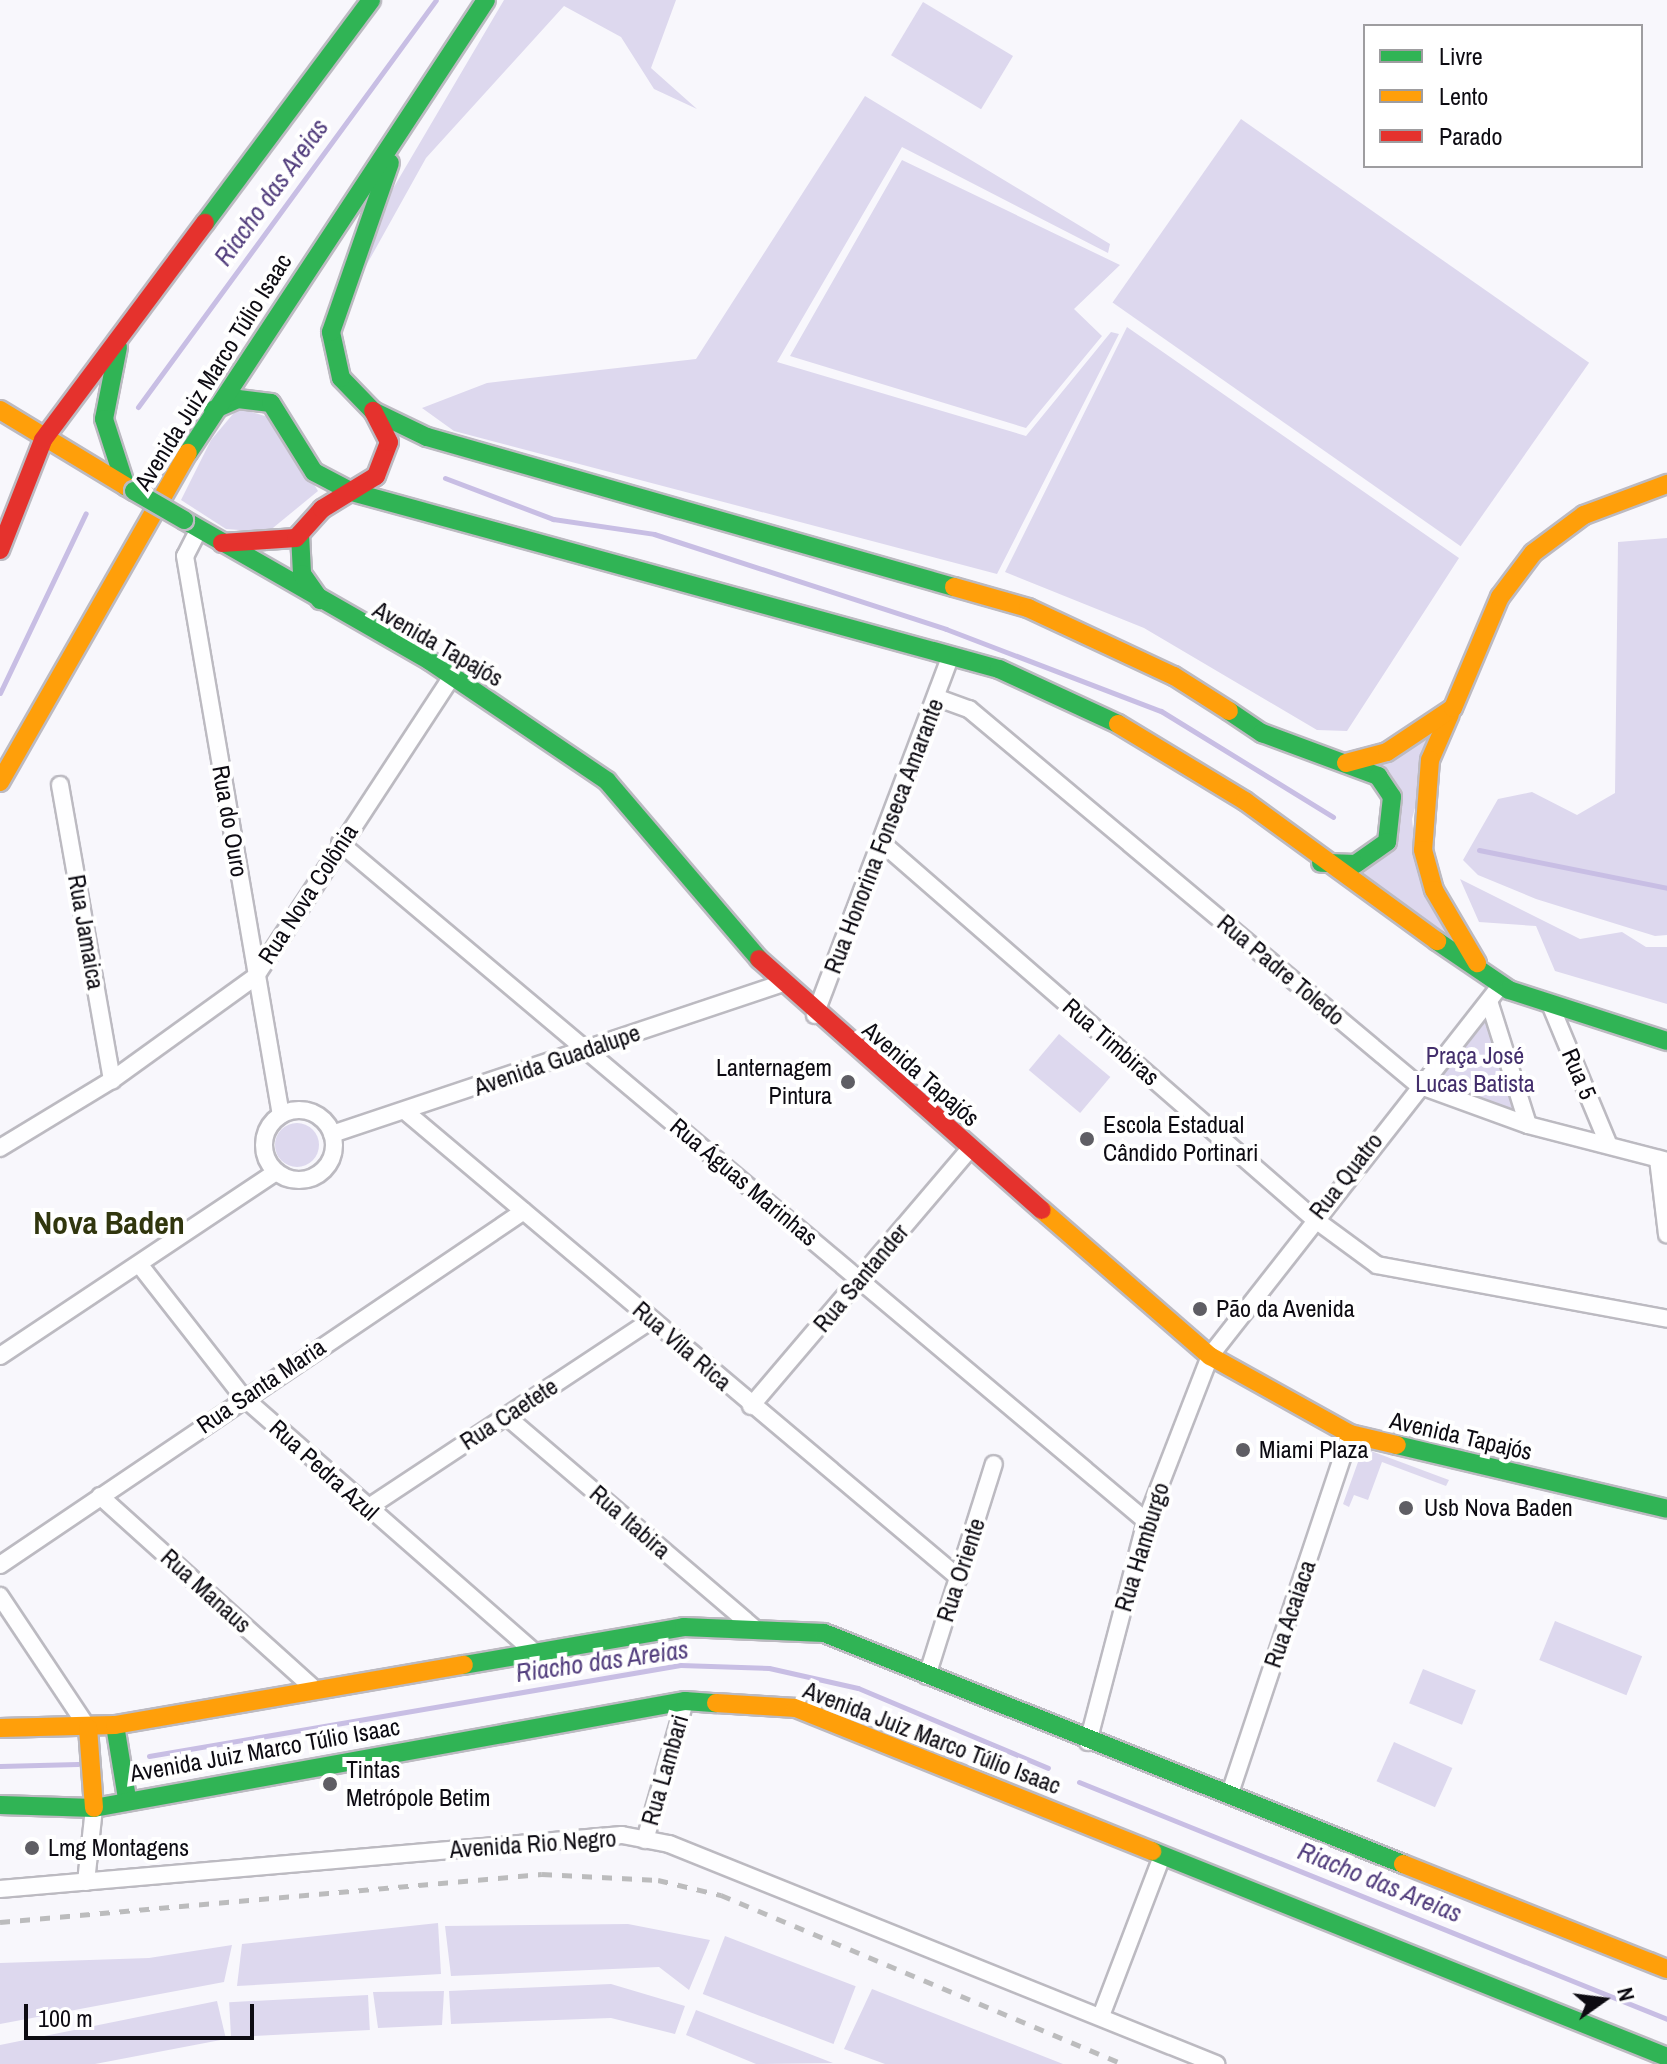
<!DOCTYPE html>
<meta charset="utf-8">
<style>
body{margin:0}
#map{position:relative;width:1667px;height:2064px;overflow:hidden;background:#f8f7fc;font-family:"Archivo Narrow",sans-serif}
div>[style]{position:absolute}
[style*='--x']{left:calc(var(--x)*1px);top:calc(var(--y)*1px);width:calc(var(--w)*1px);rotate:calc(var(--a)*1deg)}
.green>*{inset:0;background:#ddd8ee;transform-origin:0 0}
.round{border-radius:50%}
.stream>*{height:5px;margin:-2.5px;padding:0 2.5px;transform-origin:2.5px;border-radius:2.5px;background:#c8bee4}
.roads{filter:drop-shadow(2px 0 #bcbac1) drop-shadow(-2px 0 #bcbac1) drop-shadow(0 2px #bcbac1) drop-shadow(0 -2px #bcbac1)}
.street>*{height:16px;margin:-8px;padding:0 8px;transform-origin:8px;border-radius:8px;background:#fefeff}
.street>.ring{margin:-8px;padding:0;box-sizing:content-box;background:none;border:16px solid #fefeff;border-radius:50%}
.fast>*{height:18px;margin:-9px;padding:0 9px;transform-origin:9px;border-radius:9px;background:#30b455}
.slow>*{height:18px;margin:-9px;padding:0 9px;transform-origin:9px;border-radius:9px;background:#ff9f0a}
.jam>*{height:18px;margin:-9px;padding:0 9px;transform-origin:9px;border-radius:9px;background:#e5322d}
.rail>*{height:5px;margin-top:-2.5px;transform-origin:0;background:repeating-linear-gradient(90deg,#bcbcbd 0 10px,transparent 0 20px)}
.bridges{filter:drop-shadow(2px 0 #bcbac1) drop-shadow(-2px 0 #bcbac1) drop-shadow(0 2px #bcbac1) drop-shadow(0 -2px #bcbac1)}
.fast-bridge>*{height:18px;margin:-9px;padding:0 9px;transform-origin:9px;border-radius:9px;background:#30b455}
.dots>*{width:22px;height:22px;translate:-50% -50%;box-sizing:border-box;border:4px solid #fff;border-radius:50%}
span{translate:-50% -50%;white-space:nowrap;text-align:center;line-height:1.15;-webkit-text-stroke:8px #fff;paint-order:stroke}
.street-label{font-size:24px;color:#0d0b12}
.park-label{font-size:24px;color:#432e6c}
.poi-label{font-size:24px;color:#0d0b12}
.right{translate:-100% -50%;text-align:right}
.left{translate:0 -50%;text-align:left}
.water-label{font-size:26px;color:#533f7e;font-style:italic}
.district-label{font-size:32px;color:#31360e;font-weight:700}
.legend{position:absolute;left:1363px;top:24px;width:280px;height:144px;box-sizing:border-box;background:#fff;border:2px solid #9e9da0;margin:0;padding:10px 14px;list-style:none;font-size:24px;color:#0d0b12}
.legend li{display:flex;align-items:center;gap:16px;height:40px}
.legend b{width:40px;border:2px solid #9e9da0}
.north{position:absolute;left:1563px;top:1960px;width:80px;height:80px;-webkit-text-stroke:6px #fff;paint-order:stroke;rotate:76deg;font-size:22px;font-weight:700;line-height:32px;text-align:center;color:#0d0b12}
.north::after{content:'';display:block;margin:auto;width:28px;height:36px;background:#0d0b12;clip-path:polygon(50% 0,100% 100%,50% 72%,0 100%)}
.scale{position:absolute;left:24px;top:2004px;width:230px;height:36px;box-sizing:border-box;border:4px solid #0d0b12;border-top:0;padding-left:10px;font-size:24px;line-height:28px;white-space:nowrap;color:#0d0b12;-webkit-text-stroke:6px #fff;paint-order:stroke}
</style>
<div id="map">
<div class="green">
<i style="clip-path:polygon(504px 0,676px 0,651px 68px,697px 109px,654px 89px,621px 37px,564px 6px,426px 158px,352px 291px,378px 214px)"></i>
<i style="left:923px;top:2px;width:105px;height:62px;rotate:31deg"></i>
<i style="clip-path:polygon(865px 96px,1110px 244px,1108px 253px,902px 147px,777px 362px,1026px 436px,1111px 332px,1119px 334px,997px 574px,454px 431px,422px 408px,487px 383px,696px 359px)"></i>
<i style="left:1241px;top:119px;width:425px;height:224px;rotate:35deg"></i>
<i style="clip-path:polygon(902px 160px,1120px 265px,1074px 309px,1102px 336px,1026px 428px,790px 356px)"></i>
<i style="clip-path:polygon(1127px 327px,1459px 558px,1347px 731px,1317px 730px,1144px 628px,1005px 572px)"></i>
<i style="clip-path:polygon(238px 408px,275px 419px,318px 491px,268px 532px,226px 529px,181px 500px,211px 440px)"></i>
<i style="clip-path:polygon(1667px 538px,1667px 935px,1655px 936px,1536px 899px,1478px 875px,1463px 860px,1498px 799px,1532px 792px,1577px 815px,1615px 793px,1618px 542px)"></i>
<i style="clip-path:polygon(1436px 731px,1412px 819px,1416px 857px,1453px 941px,1352px 875px,1391px 850px,1378px 768px)"></i>
<i style="clip-path:polygon(1460px 879px,1580px 939px,1622px 932px,1646px 947px,1667px 947px,1667px 1004px,1555px 971px,1536px 926px,1479px 922px)"></i>
<i style="clip-path:polygon(1486px 1010px,1518px 1115px,1427px 1083px)"></i>
<i style="left:1059px;top:1034px;width:67px;height:47px;rotate:40deg"></i>
<i class="round" style="left:275px;top:1123px;width:44px;height:44px"></i>
<i style="clip-path:polygon(1363px 1448px,1449px 1480px,1446px 1486px,1382px 1462px,1368px 1500px,1354px 1495px,1349px 1507px,1343px 1504px)"></i>
<i style="left:1555px;top:1621px;width:94px;height:42px;rotate:22deg"></i>
<i style="left:1423px;top:1669px;width:57px;height:37px;rotate:22deg"></i>
<i style="left:1394px;top:1742px;width:64px;height:43px;rotate:24deg"></i>
<i style="clip-path:polygon(438px 1923px,441px 1974px,237px 1986px,242px 1944px)"></i>
<i style="clip-path:polygon(628px 1924px,710px 1940px,689px 1990px,659px 1967px,451px 1976px,445px 1926px)"></i>
<i style="left:725px;top:1936px;width:140px;height:62px;rotate:21deg"></i>
<i style="clip-path:polygon(232px 1945px,224px 1982px,0 2024px,0 1963px,149px 1958px)"></i>
<i style="clip-path:polygon(611px 1984px,685px 2006px,675px 2034px,611px 2018px,451px 2024px,449px 1991px)"></i>
<i style="clip-path:polygon(872px 1989px,1063px 2064px,885px 2064px,844px 2049px)"></i>
<i style="clip-path:polygon(444px 1991px,442px 2025px,378px 2028px,373px 1992px)"></i>
<i style="left:368px;top:1995px;width:35px;height:139px;rotate:87deg"></i>
<i style="clip-path:polygon(217px 2001px,226px 2039px,95px 2064px,0 2064px,0 2045px)"></i>
<i style="clip-path:polygon(696px 2010px,833px 2063px,756px 2064px,686px 2035px)"></i>
</div>
<div class="stream">
<i style="--x:138;--y:407;--w:504;--a:-53.79"></i>
<i style="--x:445;--y:478;--w:116;--a:20.8"></i>
<i style="--x:553;--y:519;--w:102;--a:8.4"></i>
<i style="--x:654;--y:534;--w:307;--a:18"></i>
<i style="--x:946;--y:629;--w:230;--a:20.9"></i>
<i style="--x:1161;--y:711;--w:202;--a:31.6"></i>
<i style="--x:0;--y:693;--w:199;--a:-64.5"></i>
<i style="--x:1479;--y:850;--w:192;--a:11.4"></i>
<i style="--x:149;--y:1756;--w:539;--a:-9.72"></i>
<i style="--x:680;--y:1665;--w:89;--a:1.9"></i>
<i style="--x:769;--y:1668;--w:91;--a:12.7"></i>
<i style="--x:858;--y:1688;--w:206;--a:22.8"></i>
<i style="--x:0;--y:1766;--w:78;--a:-1.5"></i>
<i style="--x:1079;--y:1782;--w:634;--a:21.95"></i>
</div>
<div class="roads">
<div class="street">
<i style="--x:199;--y:529;--w:30;--a:117"></i>
<i style="--x:185;--y:556;--w:567;--a:80.26"></i>
<i style="--x:938;--y:698;--w:33;--a:20"></i>
<i style="--x:969;--y:709;--w:586;--a:39.94"></i>
<i style="--x:1418;--y:1085;--w:117;--a:20"></i>
<i style="--x:1528;--y:1125;--w:144;--a:14.5"></i>
<i style="--x:60;--y:785;--w:300;--a:80"></i>
<i style="--x:881;--y:842;--w:573;--a:41.04"></i>
<i style="--x:1313;--y:1218;--w:79;--a:36.3"></i>
<i style="--x:1377;--y:1265;--w:295;--a:10.5"></i>
<i style="--x:340;--y:843;--w:1053;--a:40.07"></i>
<i style="--x:1489;--y:1001;--w:130;--a:72.5"></i>
<i style="--x:1550;--y:1004;--w:151;--a:67.4"></i>
<i style="--x:815;--y:1015;--w:384;--a:-69.3"></i>
<i class="ring" style="left:264px;top:1110px;width:54px;height:54px"></i>
<i style="--x:406;--y:1112;--w:723;--a:40.12"></i>
<i style="--x:332;--y:1134;--w:472;--a:-18.5"></i>
<i style="--x:0;--y:1148;--w:131;--a:-31.3"></i>
<i style="--x:112;--y:1080;--w:178;--a:-35.8"></i>
<i style="--x:256;--y:976;--w:358;--a:-56.8"></i>
<i style="--x:1658;--y:1159;--w:76;--a:83.2"></i>
<i style="--x:139;--y:1264;--w:169;--a:52"></i>
<i style="--x:243;--y:1397;--w:387;--a:41.2"></i>
<i style="--x:0;--y:1356;--w:332;--a:-33.7"></i>
<i style="--x:751;--y:1406;--w:338;--a:-49.6"></i>
<i style="--x:506;--y:1416;--w:326;--a:40.5"></i>
<i style="--x:100;--y:1496;--w:284;--a:42"></i>
<i style="--x:366;--y:1509;--w:343;--a:-33.5"></i>
<i style="--x:0;--y:1565;--w:632;--a:-34.04"></i>
<i style="--x:0;--y:1596;--w:159;--a:56.3"></i>
<i style="--x:927;--y:1676;--w:222;--a:-72.5"></i>
<i style="--x:1088;--y:1742;--w:228;--a:-75.3"></i>
<i style="--x:1146;--y:1521;--w:177;--a:-68.8"></i>
<i style="--x:1210;--y:1356;--w:472;--a:-51.9"></i>
<i style="--x:1230;--y:1793;--w:379;--a:-71.5"></i>
<i style="--x:645;--y:1840;--w:145;--a:-73.9"></i>
<i style="--x:86;--y:1882;--w:74;--a:-83.8"></i>
<i style="--x:0;--y:1889;--w:624;--a:-4.96"></i>
<i style="--x:622;--y:1835;--w:48;--a:10.8"></i>
<i style="--x:669;--y:1844;--w:590;--a:21.91"></i>
<i style="--x:1101;--y:2016;--w:171;--a:-69.1"></i>
</div>
<div class="fast">
<i style="--x:205;--y:223;--w:278;--a:-53.3"></i>
<i style="--x:118;--y:347;--w:73;--a:101"></i>
<i style="--x:104;--y:419;--w:71;--a:72.1"></i>
<i style="--x:213;--y:410;--w:27;--a:-24"></i>
<i style="--x:238;--y:399;--w:33;--a:7"></i>
<i style="--x:271;--y:403;--w:81;--a:58.1"></i>
<i style="--x:314;--y:472;--w:43;--a:27.8"></i>
<i style="--x:373;--y:411;--w:60;--a:25.7"></i>
<i style="--x:427;--y:437;--w:548;--a:15.89"></i>
<i style="--x:373;--y:411;--w:46;--a:-134.1"></i>
<i style="--x:341;--y:378;--w:47;--a:-102.3"></i>
<i style="--x:331;--y:332;--w:179;--a:-70.8"></i>
<i style="--x:188;--y:453;--w:542;--a:-56.66"></i>
<i style="--x:352;--y:492;--w:671;--a:15.3"></i>
<i style="--x:999;--y:669;--w:131;--a:24.8"></i>
<i style="--x:184;--y:520;--w:284;--a:29.8"></i>
<i style="--x:430;--y:661;--w:214;--a:34.1"></i>
<i style="--x:607;--y:781;--w:234;--a:49.5"></i>
<i style="--x:300;--y:534;--w:40;--a:87.1"></i>
<i style="--x:302;--y:574;--w:32;--a:55"></i>
<i style="--x:1229;--y:711;--w:40;--a:34"></i>
<i style="--x:1262;--y:733;--w:124;--a:20.3"></i>
<i style="--x:1378;--y:776;--w:25;--a:56"></i>
<i style="--x:1392;--y:797;--w:45;--a:96.3"></i>
<i style="--x:1387;--y:842;--w:39;--a:145"></i>
<i style="--x:1355;--y:864;--w:34;--a:-178"></i>
<i style="--x:1437;--y:941;--w:87;--a:34.2"></i>
<i style="--x:1509;--y:990;--w:166;--a:17.9"></i>
<i style="--x:1397;--y:1445;--w:277;--a:13.3"></i>
<i style="--x:464;--y:1665;--w:223;--a:-9.8"></i>
<i style="--x:684;--y:1627;--w:140;--a:2.5"></i>
<i style="--x:824;--y:1633;--w:623;--a:21.75"></i>
<i style="--x:115;--y:1725;--w:74;--a:80.7"></i>
<i style="--x:0;--y:1805;--w:94;--a:1.8"></i>
<i style="--x:94;--y:1808;--w:601;--a:-10.26"></i>
<i style="--x:685;--y:1701;--w:31;--a:4"></i>
<i style="--x:1152;--y:1851;--w:555;--a:21.8"></i>
</div>
<div class="slow">
<i style="--x:0;--y:410;--w:157;--a:31.2"></i>
<i style="--x:954;--y:587;--w:77;--a:15.8"></i>
<i style="--x:1028;--y:608;--w:161;--a:25"></i>
<i style="--x:1174;--y:676;--w:65;--a:32.5"></i>
<i style="--x:1450;--y:714;--w:50;--a:113.5"></i>
<i style="--x:1430;--y:760;--w:90;--a:94.4"></i>
<i style="--x:1423;--y:850;--w:41;--a:74.6"></i>
<i style="--x:1434;--y:890;--w:85;--a:59.5"></i>
<i style="--x:1118;--y:724;--w:149;--a:31.2"></i>
<i style="--x:1245;--y:801;--w:238;--a:36.1"></i>
<i style="--x:1346;--y:763;--w:42;--a:-15"></i>
<i style="--x:1387;--y:752;--w:79;--a:-33.7"></i>
<i style="--x:1453;--y:708;--w:121;--a:-67.1"></i>
<i style="--x:1500;--y:597;--w:55;--a:-53.1"></i>
<i style="--x:1533;--y:553;--w:64;--a:-36.7"></i>
<i style="--x:1584;--y:515;--w:89;--a:-20.5"></i>
<i style="--x:0;--y:782;--w:379;--a:-60.3"></i>
<i style="--x:1042;--y:1210;--w:223;--a:41"></i>
<i style="--x:1210;--y:1356;--w:160;--a:29.1"></i>
<i style="--x:1350;--y:1434;--w:48;--a:13.2"></i>
<i style="--x:716;--y:1703;--w:80;--a:3.6"></i>
<i style="--x:796;--y:1708;--w:384;--a:21.9"></i>
<i style="--x:0;--y:1728;--w:115;--a:-1.5"></i>
<i style="--x:115;--y:1725;--w:354;--a:-9.8"></i>
<i style="--x:88;--y:1728;--w:80;--a:85.7"></i>
<i style="--x:1403;--y:1864;--w:284;--a:21.7"></i>
</div>
<div class="jam">
<i style="--x:222;--y:543;--w:74;--a:-3.9"></i>
<i style="--x:296;--y:538;--w:39;--a:-48"></i>
<i style="--x:322;--y:509;--w:63;--a:-31.4"></i>
<i style="--x:376;--y:476;--w:36;--a:-69"></i>
<i style="--x:389;--y:442;--w:35;--a:-117"></i>
<i style="--x:0;--y:550;--w:118;--a:-68.6"></i>
<i style="--x:43;--y:440;--w:271;--a:-53.3"></i>
<i style="--x:759;--y:959;--w:378;--a:41.6"></i>
</div>
</div>
<div class="rail">
<i style="--x:0;--y:1922;--w:544;--a:-5.06"></i>
<i style="--x:542;--y:1874;--w:116;--a:3"></i>
<i style="--x:658;--y:1880;--w:65;--a:13.4"></i>
<i style="--x:721;--y:1895;--w:437;--a:22.8"></i>
</div>
<div class="bridges">
<div class="fast-bridge">
<i style="--x:134;--y:491;--w:58;--a:30.1"></i>
</div>
</div>
<div class="dots">
<i style="left:848px;top:1082px;background:#5f5e64"></i>
<i style="left:1087px;top:1139px;background:#5f5e64"></i>
<i style="left:1200px;top:1309px;background:#5f5e64"></i>
<i style="left:1243px;top:1450px;background:#5f5e64"></i>
<i style="left:1406px;top:1508px;background:#5f5e64"></i>
<i style="left:330px;top:1784px;background:#5f5e64"></i>
<i style="left:32px;top:1848px;background:#5f5e64"></i>
</div>
<div class="street-label">
<span style="left:213px;top:372px;rotate:-58deg">Avenida Juiz Marco Túlio Isaac</span>
<span style="left:438px;top:644px;rotate:30deg">Avenida Tapajós</span>
<span style="left:230px;top:821px;rotate:80deg">Rua do Ouro</span>
<span style="left:884px;top:836px;rotate:-69deg">Rua Honorina Fonseca Amarante</span>
<span style="left:308px;top:894px;rotate:-57deg">Rua Nova Colônia</span>
<span style="left:86px;top:932px;rotate:80deg">Rua Jamaica</span>
<span style="left:1281px;top:970px;rotate:40deg">Rua Padre Toledo</span>
<span style="left:1111px;top:1042px;rotate:41deg">Rua Timbiras</span>
<span style="left:557px;top:1060px;rotate:-19deg">Avenida Guadalupe</span>
<span style="left:921px;top:1074px;rotate:41deg">Avenida Tapajós</span>
<span style="left:1579px;top:1074px;rotate:67deg">Rua 5</span>
<span style="left:1346px;top:1176px;rotate:-52deg">Rua Quatro</span>
<span style="left:744px;top:1182px;rotate:40deg">Rua Águas Marinhas</span>
<span style="left:861px;top:1278px;rotate:-50deg">Rua Santander</span>
<span style="left:682px;top:1346px;rotate:41deg">Rua Vila Rica</span>
<span style="left:261px;top:1386px;rotate:-34deg">Rua Santa Maria</span>
<span style="left:509px;top:1414px;rotate:-33deg">Rua Caetete</span>
<span style="left:1461px;top:1436px;rotate:13deg">Avenida Tapajós</span>
<span style="left:324px;top:1470px;rotate:42deg">Rua Pedra Azul</span>
<span style="left:630px;top:1522px;rotate:41deg">Rua Itabira</span>
<span style="left:1142px;top:1547px;rotate:-73deg">Rua Hamburgo</span>
<span style="left:961px;top:1570px;rotate:-72deg">Rua Oriente</span>
<span style="left:206px;top:1591px;rotate:42deg">Rua Manaus</span>
<span style="left:1290px;top:1614px;rotate:-71deg">Rua Acaiaca</span>
<span style="left:932px;top:1738px;rotate:21deg">Avenida Juiz Marco Túlio Isaac</span>
<span style="left:265px;top:1750px;rotate:-10deg">Avenida Juiz Marco Túlio Isaac</span>
<span style="left:665px;top:1770px;rotate:-74deg">Rua Lambari</span>
<span style="left:533px;top:1844px;rotate:-4deg">Avenida Rio Negro</span>
</div>
<div class="park-label">
<span style="left:1475px;top:1070px">Praça José<br>Lucas Batista</span>
</div>
<div class="poi-label">
<span class="right" style="left:832px;top:1082px">Lanternagem<br>Pintura</span>
<span class="left" style="left:1103px;top:1139px">Escola Estadual<br>Cândido Portinari</span>
<span class="left" style="left:1216px;top:1309px">Pão da Avenida</span>
<span class="left" style="left:1259px;top:1450px">Miami Plaza</span>
<span class="left" style="left:1424px;top:1508px">Usb Nova Baden</span>
<span class="left" style="left:346px;top:1784px">Tintas<br>Metrópole Betim</span>
<span class="left" style="left:48px;top:1848px">Lmg Montagens</span>
</div>
<div class="water-label">
<span style="left:271px;top:192px;rotate:-54deg">Riacho das Areias</span>
<span style="left:602px;top:1661px;rotate:-8deg">Riacho das Areias</span>
<span style="left:1380px;top:1882px;rotate:22deg">Riacho das Areias</span>
</div>
<div class="district-label">
<span style="left:109px;top:1223px">Nova Baden</span>
</div>
<ul class="legend">
<li><b style="height:10px;background:#30b455"></b>Livre</li>
<li><b style="height:10px;background:#ff9f0a"></b>Lento</li>
<li><b style="height:10px;background:#e5322d"></b>Parado</li>
</ul>
<div class="north">N</div>
<div class="scale">100 m</div>
</div>
